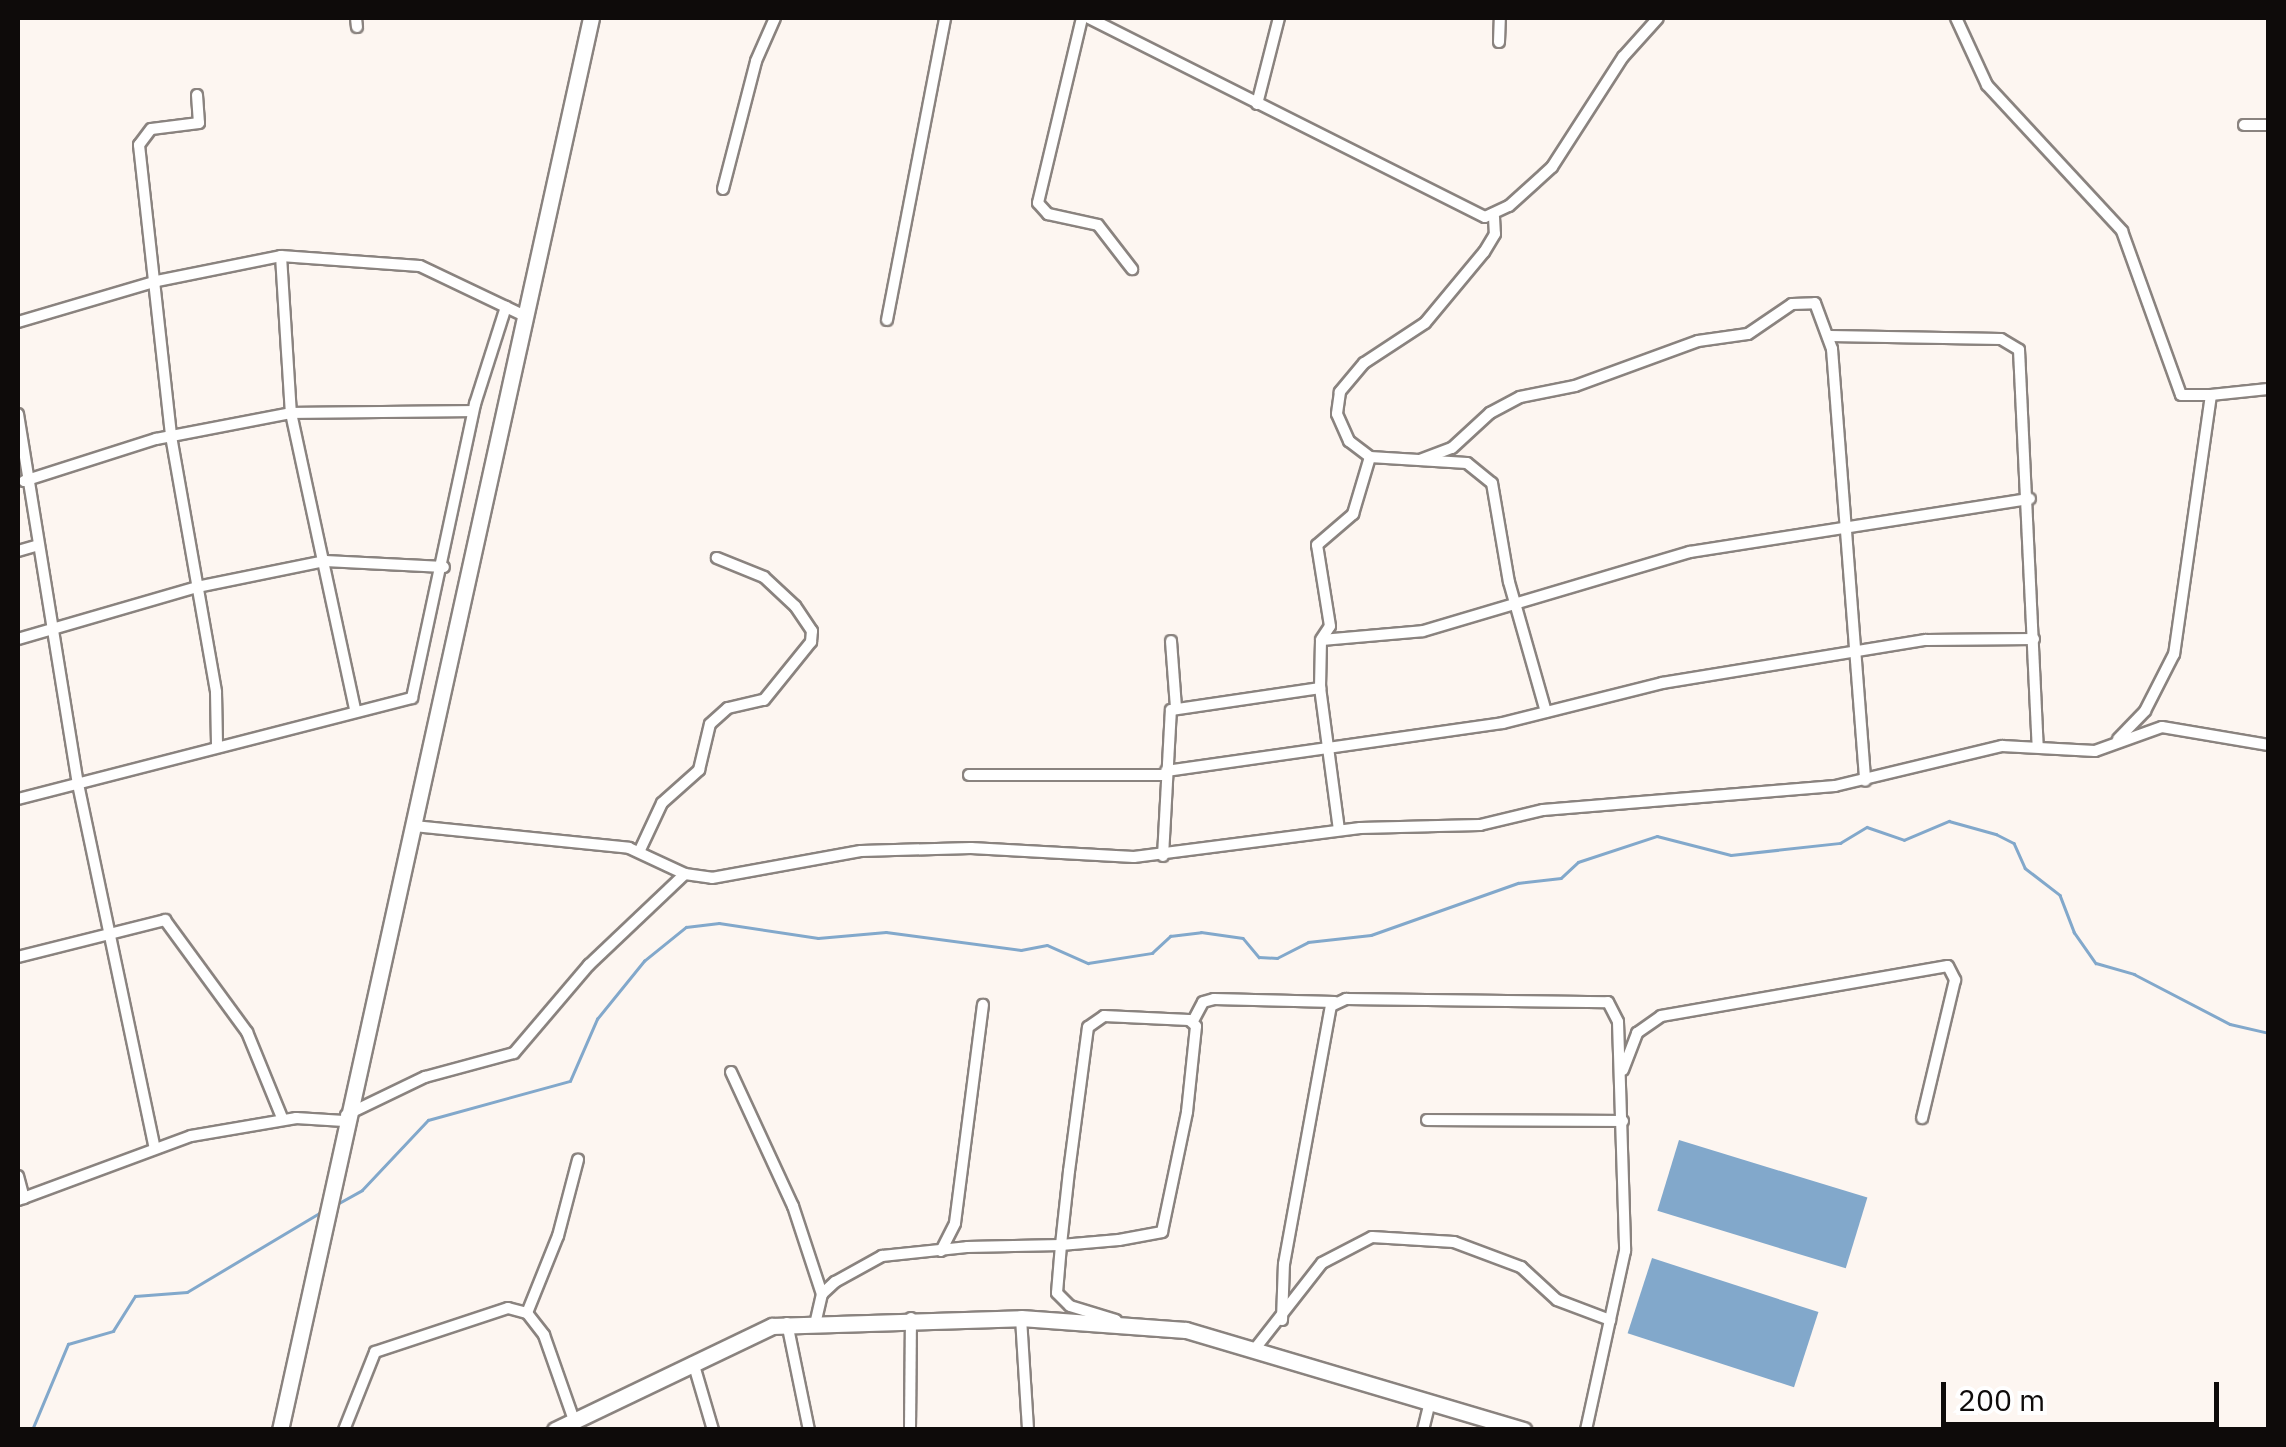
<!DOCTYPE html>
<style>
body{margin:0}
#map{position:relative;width:2286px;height:1447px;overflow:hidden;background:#fdf6f1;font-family:"IBM Plex Sans",sans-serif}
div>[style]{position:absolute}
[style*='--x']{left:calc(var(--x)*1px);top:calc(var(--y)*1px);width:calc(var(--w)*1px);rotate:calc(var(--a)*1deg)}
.water>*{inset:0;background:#82a8cb;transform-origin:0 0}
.stream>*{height:2.5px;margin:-1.25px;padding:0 1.25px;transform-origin:1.25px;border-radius:1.25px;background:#82a8cb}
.roads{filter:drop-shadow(2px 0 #8a837f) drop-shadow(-2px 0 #8a837f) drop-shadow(0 2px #8a837f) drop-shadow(0 -2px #8a837f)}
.street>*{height:10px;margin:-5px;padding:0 5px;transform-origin:5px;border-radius:5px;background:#fff}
.secondary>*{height:15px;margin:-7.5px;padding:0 7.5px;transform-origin:7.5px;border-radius:7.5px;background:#fff}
span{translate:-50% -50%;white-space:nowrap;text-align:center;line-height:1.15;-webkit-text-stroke:8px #fff;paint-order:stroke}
.frame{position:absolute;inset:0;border:20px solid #0e0b0a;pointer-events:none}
.scale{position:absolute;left:1941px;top:1382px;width:278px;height:45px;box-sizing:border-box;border:5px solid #0e0b0a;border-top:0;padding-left:12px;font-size:30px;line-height:35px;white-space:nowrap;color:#0e0b0a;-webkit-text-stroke:8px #fff;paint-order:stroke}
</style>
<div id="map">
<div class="water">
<i style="left:1679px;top:1140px;width:197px;height:74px;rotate:17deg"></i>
<i style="left:1652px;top:1258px;width:175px;height:79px;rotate:18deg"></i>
</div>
<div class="stream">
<i style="--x:339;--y:1203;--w:26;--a:-29"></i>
<i style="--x:362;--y:1190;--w:96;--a:-46.7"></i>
<i style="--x:428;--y:1120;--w:147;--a:-15.4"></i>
<i style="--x:570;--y:1081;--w:68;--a:-66.5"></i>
<i style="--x:597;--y:1019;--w:75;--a:-51"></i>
<i style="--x:644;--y:961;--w:54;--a:-39"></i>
<i style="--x:686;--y:927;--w:33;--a:-7"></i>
<i style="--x:719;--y:923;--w:100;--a:8.6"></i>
<i style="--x:818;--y:938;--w:68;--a:-5"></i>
<i style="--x:886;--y:932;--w:136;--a:7.6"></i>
<i style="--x:1021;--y:950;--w:26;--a:-11"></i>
<i style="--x:1047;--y:945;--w:45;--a:23.7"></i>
<i style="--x:1088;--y:963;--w:65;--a:-8.9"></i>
<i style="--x:1152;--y:953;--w:25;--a:-43"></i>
<i style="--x:1170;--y:936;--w:31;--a:-7"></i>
<i style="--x:1201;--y:932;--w:42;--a:8.1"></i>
<i style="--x:1243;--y:938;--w:25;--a:50"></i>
<i style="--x:1259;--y:957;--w:18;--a:3"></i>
<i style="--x:1277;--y:958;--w:35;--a:-27"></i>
<i style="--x:1308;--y:942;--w:63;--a:-6.3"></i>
<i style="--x:1371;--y:935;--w:156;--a:-19.5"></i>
<i style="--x:1518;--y:883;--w:43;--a:-6.6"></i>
<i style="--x:1561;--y:878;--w:23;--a:-43"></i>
<i style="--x:1578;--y:862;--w:83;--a:-18.2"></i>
<i style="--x:1657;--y:836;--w:76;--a:14.4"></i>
<i style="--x:1731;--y:855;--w:110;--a:-6.3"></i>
<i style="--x:1840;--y:843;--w:31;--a:-31"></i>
<i style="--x:1867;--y:827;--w:39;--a:19"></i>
<i style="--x:1904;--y:840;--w:49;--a:-22.9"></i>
<i style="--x:1949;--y:821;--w:49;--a:15.5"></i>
<i style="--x:1996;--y:834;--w:20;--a:27"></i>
<i style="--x:2014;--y:843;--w:27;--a:66"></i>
<i style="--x:2025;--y:868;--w:44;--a:37.6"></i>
<i style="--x:2060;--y:895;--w:40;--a:69"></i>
<i style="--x:2074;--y:932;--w:38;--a:55"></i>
<i style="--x:2096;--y:963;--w:40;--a:16"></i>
<i style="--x:2134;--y:974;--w:108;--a:27.5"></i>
<i style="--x:2230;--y:1024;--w:39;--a:13"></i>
<i style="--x:32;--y:1430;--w:93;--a:-67.3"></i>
<i style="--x:68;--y:1344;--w:47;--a:-16.1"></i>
<i style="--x:113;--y:1331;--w:41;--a:-57.8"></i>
<i style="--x:135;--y:1296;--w:52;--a:-4.4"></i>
<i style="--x:187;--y:1292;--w:158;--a:-30.8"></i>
</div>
<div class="roads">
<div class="street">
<i style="--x:356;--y:18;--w:9;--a:84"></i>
<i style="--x:1082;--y:18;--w:190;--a:103.4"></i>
<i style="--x:1038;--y:203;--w:15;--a:48"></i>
<i style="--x:1048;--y:214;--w:51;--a:12.4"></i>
<i style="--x:1098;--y:225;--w:56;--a:52.3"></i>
<i style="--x:1089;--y:18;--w:443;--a:26.7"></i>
<i style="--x:1485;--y:217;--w:26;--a:-25"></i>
<i style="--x:1509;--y:206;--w:58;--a:-42.2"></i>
<i style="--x:1552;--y:167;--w:131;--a:-57.2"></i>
<i style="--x:1623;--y:57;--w:52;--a:-48.1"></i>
<i style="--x:1956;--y:18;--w:74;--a:65.2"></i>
<i style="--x:1987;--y:85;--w:199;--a:47.2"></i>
<i style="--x:2122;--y:231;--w:174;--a:70.2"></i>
<i style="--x:2181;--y:395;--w:30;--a:0"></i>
<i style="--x:2211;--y:395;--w:262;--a:98.1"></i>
<i style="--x:2174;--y:654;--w:64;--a:117"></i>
<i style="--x:2145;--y:711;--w:39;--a:134"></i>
<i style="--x:1499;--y:42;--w:24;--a:-88"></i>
<i style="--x:197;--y:95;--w:28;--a:86"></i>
<i style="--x:199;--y:123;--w:48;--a:172.9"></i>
<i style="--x:151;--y:129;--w:20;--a:127"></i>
<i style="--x:139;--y:145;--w:293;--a:83.7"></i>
<i style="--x:171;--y:436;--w:260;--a:80"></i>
<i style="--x:216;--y:692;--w:54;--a:88.9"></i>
<i style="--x:1257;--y:104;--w:89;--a:-75.7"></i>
<i style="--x:2244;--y:125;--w:24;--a:0"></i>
<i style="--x:723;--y:189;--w:132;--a:-75.5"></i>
<i style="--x:756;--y:61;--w:47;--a:-66.2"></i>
<i style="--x:1494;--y:217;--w:17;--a:87"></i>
<i style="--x:1495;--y:234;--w:21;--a:121"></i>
<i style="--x:1484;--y:252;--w:92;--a:129.7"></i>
<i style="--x:1425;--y:323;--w:73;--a:146.7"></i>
<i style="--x:1364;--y:363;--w:38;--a:130"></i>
<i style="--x:1340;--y:392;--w:22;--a:98"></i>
<i style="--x:1337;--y:414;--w:30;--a:66"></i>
<i style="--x:1349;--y:441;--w:26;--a:37"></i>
<i style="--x:1370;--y:457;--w:97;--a:3.5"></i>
<i style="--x:1467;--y:463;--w:32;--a:39"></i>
<i style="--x:1492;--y:483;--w:100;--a:80.3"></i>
<i style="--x:1509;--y:582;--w:135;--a:74.1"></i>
<i style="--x:281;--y:256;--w:157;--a:86.4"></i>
<i style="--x:291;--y:413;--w:304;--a:77.8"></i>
<i style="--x:887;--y:320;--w:308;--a:-79.1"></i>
<i style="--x:18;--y:322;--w:145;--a:-16.4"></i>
<i style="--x:157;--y:281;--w:126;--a:-11.4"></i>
<i style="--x:281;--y:256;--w:139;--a:4.1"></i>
<i style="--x:420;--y:266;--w:116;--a:25.5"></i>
<i style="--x:1830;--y:336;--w:171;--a:1"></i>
<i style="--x:2001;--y:339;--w:21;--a:31"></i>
<i style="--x:2019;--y:350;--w:396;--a:87.3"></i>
<i style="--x:2211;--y:395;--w:57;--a:-6"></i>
<i style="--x:18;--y:414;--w:375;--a:80.8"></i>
<i style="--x:78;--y:784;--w:370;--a:78.1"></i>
<i style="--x:1420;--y:460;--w:34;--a:-21"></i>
<i style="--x:1452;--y:448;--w:52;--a:-42.6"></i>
<i style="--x:1490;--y:413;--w:34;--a:-28"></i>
<i style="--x:1520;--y:397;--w:56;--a:-11.3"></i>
<i style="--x:1575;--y:386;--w:131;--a:-20.1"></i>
<i style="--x:1698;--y:341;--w:50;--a:-8"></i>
<i style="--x:1748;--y:334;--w:53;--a:-34.3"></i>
<i style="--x:1792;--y:304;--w:23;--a:-2"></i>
<i style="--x:1815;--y:303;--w:49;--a:69.7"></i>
<i style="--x:1832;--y:349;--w:433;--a:85.6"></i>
<i style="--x:24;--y:481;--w:139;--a:-17.7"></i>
<i style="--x:156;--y:439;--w:137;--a:-10.9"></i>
<i style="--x:291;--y:413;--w:182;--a:-0.6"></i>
<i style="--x:18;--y:551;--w:18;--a:-16"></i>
<i style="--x:1322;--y:638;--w:14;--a:-56"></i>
<i style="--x:1330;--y:626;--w:82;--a:-99.1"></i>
<i style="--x:1317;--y:545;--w:48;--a:-40.7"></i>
<i style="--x:1353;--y:514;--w:59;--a:-73.4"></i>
<i style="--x:18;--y:639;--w:186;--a:-16.2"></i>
<i style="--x:197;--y:587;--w:131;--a:-11.5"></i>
<i style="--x:325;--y:561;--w:119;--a:2.9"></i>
<i style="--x:1171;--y:641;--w:66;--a:85.7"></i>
<i style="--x:1166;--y:771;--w:340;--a:-8.1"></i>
<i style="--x:1503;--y:723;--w:164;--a:-14.1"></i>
<i style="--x:1662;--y:683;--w:267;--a:-9.3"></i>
<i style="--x:1926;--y:640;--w:108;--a:-0.5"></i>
<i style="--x:969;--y:775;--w:197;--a:0"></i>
<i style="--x:18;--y:799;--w:407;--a:-14.4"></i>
<i style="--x:412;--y:698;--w:301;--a:-77.9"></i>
<i style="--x:475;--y:404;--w:102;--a:-72.3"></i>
<i style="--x:414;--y:826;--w:216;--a:5.8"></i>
<i style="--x:629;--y:848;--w:62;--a:24.9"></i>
<i style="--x:685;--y:874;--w:27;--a:8"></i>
<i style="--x:712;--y:878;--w:151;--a:-10.3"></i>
<i style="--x:861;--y:851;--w:110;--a:-1.6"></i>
<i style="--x:971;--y:848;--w:163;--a:3.2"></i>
<i style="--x:1134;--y:857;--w:228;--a:-7.3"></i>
<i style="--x:1360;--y:828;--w:120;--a:-1.4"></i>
<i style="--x:1480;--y:825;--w:65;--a:-13.4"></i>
<i style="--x:1543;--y:810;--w:293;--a:-4.7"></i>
<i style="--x:1835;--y:786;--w:172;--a:-13.5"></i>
<i style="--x:2002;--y:746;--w:93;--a:3.1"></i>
<i style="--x:2095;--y:751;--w:71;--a:-19.7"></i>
<i style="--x:2162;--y:727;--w:108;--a:9.6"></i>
<i style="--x:1339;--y:830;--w:143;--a:-97.6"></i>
<i style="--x:1320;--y:688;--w:48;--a:-88.8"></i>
<i style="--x:1321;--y:640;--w:102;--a:-5"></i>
<i style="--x:1423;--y:631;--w:278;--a:-16.5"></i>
<i style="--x:1690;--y:552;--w:344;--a:-8.9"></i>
<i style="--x:640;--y:850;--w:52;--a:-64.9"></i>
<i style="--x:662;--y:803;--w:50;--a:-41.7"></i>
<i style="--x:699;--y:770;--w:47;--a:-76.6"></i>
<i style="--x:710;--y:724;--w:24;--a:-42"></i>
<i style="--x:728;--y:708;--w:37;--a:-13"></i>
<i style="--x:764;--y:700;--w:75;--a:-51"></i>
<i style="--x:811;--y:642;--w:11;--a:-85"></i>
<i style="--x:812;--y:631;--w:30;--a:-124"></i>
<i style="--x:795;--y:606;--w:42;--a:-136.9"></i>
<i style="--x:764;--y:577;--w:51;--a:-158"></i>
<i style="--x:1163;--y:856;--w:146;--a:-86.9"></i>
<i style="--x:1171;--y:710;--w:151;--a:-8.4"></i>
<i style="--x:18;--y:957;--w:152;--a:-14.1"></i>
<i style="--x:165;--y:920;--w:139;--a:53.8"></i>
<i style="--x:247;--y:1032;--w:95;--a:67.8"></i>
<i style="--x:1193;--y:1021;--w:21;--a:-62"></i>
<i style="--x:1203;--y:1002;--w:11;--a:-15"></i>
<i style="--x:1214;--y:999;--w:121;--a:1.4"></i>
<i style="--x:1623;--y:1070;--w:40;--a:-69"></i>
<i style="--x:1637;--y:1033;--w:29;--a:-35"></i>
<i style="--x:1661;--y:1016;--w:291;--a:-9.9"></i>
<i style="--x:1948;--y:966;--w:16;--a:63"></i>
<i style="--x:1955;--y:980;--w:142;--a:103.4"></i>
<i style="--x:731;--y:1072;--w:148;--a:65.2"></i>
<i style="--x:793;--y:1206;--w:93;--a:71.8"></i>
<i style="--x:346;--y:1115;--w:88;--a:-25.7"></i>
<i style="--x:425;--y:1077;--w:92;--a:-15.1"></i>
<i style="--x:514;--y:1053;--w:116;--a:-49.6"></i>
<i style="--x:589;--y:965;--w:132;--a:-43.5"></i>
<i style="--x:1427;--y:1120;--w:196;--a:0.3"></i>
<i style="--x:18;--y:1176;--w:23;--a:75"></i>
<i style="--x:18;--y:1200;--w:184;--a:-20.3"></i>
<i style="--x:191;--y:1136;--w:107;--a:-9.7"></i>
<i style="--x:296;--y:1118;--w:48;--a:3.6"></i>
<i style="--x:941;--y:1251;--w:31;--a:-63"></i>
<i style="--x:955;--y:1223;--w:220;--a:-82.7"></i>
<i style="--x:527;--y:1313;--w:83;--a:-68.1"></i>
<i style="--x:558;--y:1236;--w:79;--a:-75.3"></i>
<i style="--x:1021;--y:1318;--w:112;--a:86.4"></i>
<i style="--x:816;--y:1320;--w:27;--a:-77"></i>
<i style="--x:822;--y:1294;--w:18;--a:-43"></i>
<i style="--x:835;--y:1282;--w:54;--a:-29"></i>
<i style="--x:882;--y:1256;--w:85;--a:-6"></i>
<i style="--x:967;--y:1247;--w:94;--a:-1.2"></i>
<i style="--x:1061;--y:1245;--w:58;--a:-4.9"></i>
<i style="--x:1119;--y:1240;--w:44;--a:-10.5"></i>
<i style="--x:1162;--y:1232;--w:123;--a:-78.2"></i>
<i style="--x:1187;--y:1112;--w:86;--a:-84"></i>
<i style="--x:1196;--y:1026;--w:9;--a:-139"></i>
<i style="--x:1189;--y:1020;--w:85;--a:-177.3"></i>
<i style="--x:1104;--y:1016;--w:19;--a:145"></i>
<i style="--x:1088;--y:1027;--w:145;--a:97.5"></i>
<i style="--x:1069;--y:1171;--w:74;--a:96.2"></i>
<i style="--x:1061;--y:1245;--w:48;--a:94.8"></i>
<i style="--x:1057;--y:1293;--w:18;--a:45"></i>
<i style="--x:1070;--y:1306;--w:48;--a:16.9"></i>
<i style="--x:1282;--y:1320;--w:56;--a:-88"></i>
<i style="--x:1284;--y:1264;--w:262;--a:-79.7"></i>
<i style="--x:1331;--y:1006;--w:17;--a:-25"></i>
<i style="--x:1346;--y:999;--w:262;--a:0.7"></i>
<i style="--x:1608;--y:1002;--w:22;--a:63"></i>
<i style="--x:1618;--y:1022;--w:229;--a:88.2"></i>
<i style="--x:1625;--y:1251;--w:183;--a:102.3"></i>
<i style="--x:787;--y:1323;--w:109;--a:78.4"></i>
<i style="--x:1254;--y:1350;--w:110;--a:-52"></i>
<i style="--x:1322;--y:1263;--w:56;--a:-27.5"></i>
<i style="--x:1372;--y:1237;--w:82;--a:3.5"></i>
<i style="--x:1454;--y:1242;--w:72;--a:20.5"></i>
<i style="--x:1521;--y:1267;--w:49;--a:42.5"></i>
<i style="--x:1557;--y:1300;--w:57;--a:20.7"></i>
<i style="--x:693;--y:1362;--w:71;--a:73.6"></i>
<i style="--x:344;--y:1430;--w:84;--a:-68.3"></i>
<i style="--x:375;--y:1352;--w:140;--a:-18.3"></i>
<i style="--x:508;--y:1308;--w:20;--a:15"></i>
<i style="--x:527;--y:1313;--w:28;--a:52"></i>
<i style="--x:544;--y:1335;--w:90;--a:70.6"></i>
<i style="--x:910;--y:1430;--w:112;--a:-89.5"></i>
<i style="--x:1423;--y:1430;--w:29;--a:-76"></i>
</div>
<div class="secondary">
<i style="--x:280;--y:1430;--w:1446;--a:-77.58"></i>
<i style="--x:555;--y:1430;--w:241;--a:-25.6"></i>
<i style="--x:772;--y:1326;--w:249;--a:-1.8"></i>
<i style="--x:1021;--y:1318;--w:165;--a:4.2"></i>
<i style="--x:1186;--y:1330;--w:352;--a:16.5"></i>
</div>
</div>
<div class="frame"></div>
<div class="scale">200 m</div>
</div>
